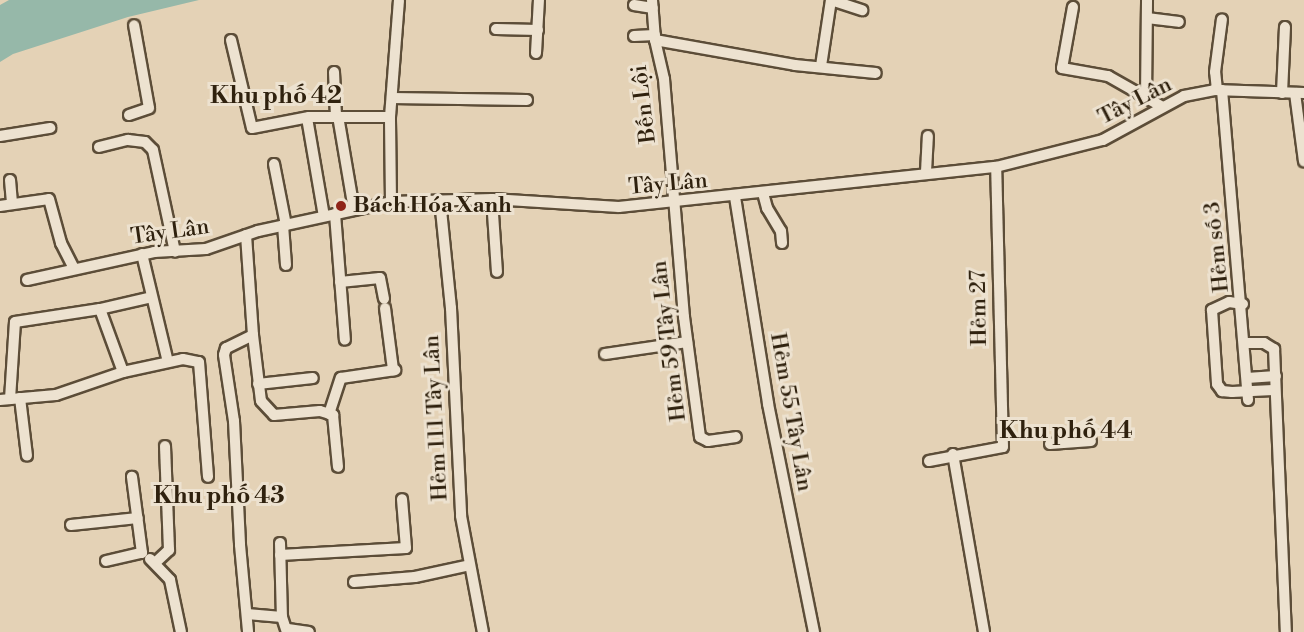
<!DOCTYPE html>
<meta charset="utf-8">
<style>
body{margin:0}
#map{position:relative;width:1304px;height:632px;overflow:hidden;background:#e4d2b6;font-family:"Libre Bodoni",serif}
div>[style]{position:absolute}
[style*='--x']{left:calc(var(--x)*1px);top:calc(var(--y)*1px);width:calc(var(--w)*1px);rotate:calc(var(--a)*1deg)}
.water>*{inset:0;background:#96b8a9}
.roads{filter:drop-shadow(2px 0 #5c4d38) drop-shadow(-2px 0 #5c4d38) drop-shadow(0 2px #5c4d38) drop-shadow(0 -2px #5c4d38)}
.minor>*{height:10px;margin:-5px;padding:0 5px;transform-origin:5px;border-radius:5px;background:#ede2d0}
.dots>*{width:16px;height:16px;translate:-50% -50%;box-sizing:border-box;border:3px solid #ede2d0;border-radius:50%}
span{translate:-50% -50%;white-space:nowrap;text-align:center;line-height:1.15;-webkit-text-stroke:6px #ede2d0;paint-order:stroke}
.street-label{font-size:22px;color:#2f210e}
.poi-label{font-size:22px;color:#2f210e;font-weight:700}
.left{translate:0 -50%;text-align:left}
.neighbourhood-label{font-size:24px;color:#2f210e;font-weight:700}
</style>
<div id="map">
<div class="water">
<i style="clip-path:polygon(9px 0,199px 0,128px 17px,13px 54px,0 62px,0 5px)"></i>
</div>
<div class="roads">
<div class="minor">
<i style="--x:652;--y:0;--w:40;--a:85.7"></i>
<i style="--x:655;--y:40;--w:40;--a:77"></i>
<i style="--x:664;--y:79;--w:239;--a:85.2"></i>
<i style="--x:684;--y:317;--w:121;--a:82.4"></i>
<i style="--x:700;--y:437;--w:9;--a:27"></i>
<i style="--x:708;--y:441;--w:28;--a:-8"></i>
<i style="--x:831;--y:0;--w:33;--a:18"></i>
<i style="--x:634;--y:5;--w:19;--a:9"></i>
<i style="--x:1073;--y:7;--w:62;--a:100.2"></i>
<i style="--x:1062;--y:68;--w:47;--a:9.9"></i>
<i style="--x:1108;--y:76;--w:61;--a:29.5"></i>
<i style="--x:1147;--y:18;--w:32;--a:7"></i>
<i style="--x:496;--y:29;--w:42;--a:1.4"></i>
<i style="--x:634;--y:36;--w:21;--a:-3"></i>
<i style="--x:231;--y:40;--w:90;--a:76.6"></i>
<i style="--x:252;--y:128;--w:58;--a:-10.9"></i>
<i style="--x:309;--y:117;--w:81;--a:0"></i>
<i style="--x:655;--y:40;--w:142;--a:10.1"></i>
<i style="--x:795;--y:65;--w:81;--a:5.6"></i>
<i style="--x:536;--y:53;--w:53;--a:-86.8"></i>
<i style="--x:821;--y:66;--w:67;--a:-81.4"></i>
<i style="--x:334;--y:72;--w:44;--a:87.4"></i>
<i style="--x:1217;--y:90;--w:18;--a:-96"></i>
<i style="--x:1215;--y:72;--w:53;--a:-82.5"></i>
<i style="--x:1222;--y:90;--w:311;--a:85.2"></i>
<i style="--x:1282;--y:93;--w:66;--a:-87.4"></i>
<i style="--x:1295;--y:93;--w:69;--a:82.5"></i>
<i style="--x:392;--y:98;--w:135;--a:0.8"></i>
<i style="--x:1146;--y:98;--w:98;--a:-89.4"></i>
<i style="--x:129;--y:115;--w:21;--a:-19"></i>
<i style="--x:149;--y:108;--w:84;--a:-100.2"></i>
<i style="--x:338;--y:116;--w:95;--a:80.3"></i>
<i style="--x:307;--y:118;--w:99;--a:80.2"></i>
<i style="--x:0;--y:136;--w:51;--a:-9.1"></i>
<i style="--x:99;--y:147;--w:30;--a:-14"></i>
<i style="--x:128;--y:140;--w:17;--a:7"></i>
<i style="--x:145;--y:142;--w:11;--a:45"></i>
<i style="--x:153;--y:150;--w:104;--a:77.8"></i>
<i style="--x:274;--y:164;--w:62;--a:78.9"></i>
<i style="--x:926;--y:172;--w:36;--a:-87"></i>
<i style="--x:10;--y:180;--w:24;--a:85"></i>
<i style="--x:763;--y:193;--w:16;--a:75"></i>
<i style="--x:767;--y:208;--w:27;--a:59"></i>
<i style="--x:781;--y:231;--w:12;--a:85"></i>
<i style="--x:735;--y:197;--w:210;--a:80.9"></i>
<i style="--x:768;--y:404;--w:233;--a:78.6"></i>
<i style="--x:492;--y:199;--w:73;--a:86.1"></i>
<i style="--x:440;--y:200;--w:109;--a:84.2"></i>
<i style="--x:451;--y:308;--w:208;--a:87.2"></i>
<i style="--x:461;--y:516;--w:118;--a:79.3"></i>
<i style="--x:391;--y:202;--w:85;--a:-90.7"></i>
<i style="--x:390;--y:117;--w:117;--a:-85.6"></i>
<i style="--x:0;--y:206;--w:49;--a:-8.1"></i>
<i style="--x:49;--y:199;--w:46;--a:74.7"></i>
<i style="--x:61;--y:243;--w:28;--a:63"></i>
<i style="--x:335;--y:214;--w:126;--a:85.5"></i>
<i style="--x:283;--y:225;--w:40;--a:85.7"></i>
<i style="--x:246;--y:235;--w:100;--a:86"></i>
<i style="--x:253;--y:335;--w:30;--a:154"></i>
<i style="--x:226;--y:348;--w:7;--a:106"></i>
<i style="--x:224;--y:355;--w:67;--a:81.4"></i>
<i style="--x:234;--y:421;--w:124;--a:87.2"></i>
<i style="--x:240;--y:545;--w:87;--a:84.7"></i>
<i style="--x:142;--y:254;--w:111;--a:76.5"></i>
<i style="--x:27;--y:280;--w:130;--a:-12.4"></i>
<i style="--x:154;--y:252;--w:52;--a:-3.3"></i>
<i style="--x:206;--y:249;--w:55;--a:-19.1"></i>
<i style="--x:258;--y:231;--w:136;--a:-12.3"></i>
<i style="--x:391;--y:202;--w:101;--a:-1.7"></i>
<i style="--x:492;--y:199;--w:127;--a:3.6"></i>
<i style="--x:619;--y:207;--w:379;--a:-6.1"></i>
<i style="--x:996;--y:167;--w:110;--a:-14.2"></i>
<i style="--x:1103;--y:140;--w:92;--a:-28.5"></i>
<i style="--x:1184;--y:96;--w:31;--a:-11"></i>
<i style="--x:1214;--y:90;--w:90;--a:1.9"></i>
<i style="--x:340;--y:282;--w:40;--a:-5.7"></i>
<i style="--x:380;--y:278;--w:21;--a:79"></i>
<i style="--x:1243;--y:304;--w:14;--a:-172"></i>
<i style="--x:1229;--y:302;--w:19;--a:155"></i>
<i style="--x:1212;--y:310;--w:74;--a:86.1"></i>
<i style="--x:1217;--y:384;--w:9;--a:54"></i>
<i style="--x:1222;--y:391;--w:10;--a:6"></i>
<i style="--x:1232;--y:392;--w:41;--a:-2.8"></i>
<i style="--x:385;--y:308;--w:63;--a:82.6"></i>
<i style="--x:100;--y:309;--w:53;--a:-13"></i>
<i style="--x:253;--y:335;--w:66;--a:83.1"></i>
<i style="--x:261;--y:401;--w:19;--a:47"></i>
<i style="--x:274;--y:415;--w:46;--a:-5"></i>
<i style="--x:320;--y:411;--w:14;--a:17"></i>
<i style="--x:333;--y:415;--w:52;--a:84.5"></i>
<i style="--x:1245;--y:343;--w:19;--a:0"></i>
<i style="--x:1264;--y:343;--w:12;--a:31"></i>
<i style="--x:1274;--y:349;--w:283;--a:87.6"></i>
<i style="--x:605;--y:354;--w:83;--a:-8.3"></i>
<i style="--x:1247;--y:378;--w:29;--a:-4"></i>
<i style="--x:258;--y:384;--w:55;--a:-6.2"></i>
<i style="--x:20;--y:398;--w:58;--a:83.1"></i>
<i style="--x:10;--y:399;--w:77;--a:-86.3"></i>
<i style="--x:15;--y:322;--w:86;--a:-8.7"></i>
<i style="--x:100;--y:309;--w:67;--a:69.9"></i>
<i style="--x:123;--y:372;--w:61;--a:-12.2"></i>
<i style="--x:183;--y:359;--w:16;--a:11"></i>
<i style="--x:199;--y:362;--w:115;--a:85.5"></i>
<i style="--x:0;--y:400;--w:56;--a:-5.1"></i>
<i style="--x:56;--y:395;--w:71;--a:-18.9"></i>
<i style="--x:329;--y:414;--w:38;--a:-72"></i>
<i style="--x:341;--y:378;--w:55;--a:-8.4"></i>
<i style="--x:1050;--y:444;--w:41;--a:-4.2"></i>
<i style="--x:953;--y:454;--w:181;--a:80.1"></i>
<i style="--x:929;--y:461;--w:75;--a:-10.7"></i>
<i style="--x:1003;--y:447;--w:280;--a:-91.4"></i>
<i style="--x:71;--y:525;--w:67;--a:-6"></i>
<i style="--x:280;--y:543;--w:74;--a:88.5"></i>
<i style="--x:280;--y:555;--w:126;--a:-3.2"></i>
<i style="--x:406;--y:548;--w:49;--a:-94.7"></i>
<i style="--x:150;--y:559;--w:29;--a:46"></i>
<i style="--x:170;--y:580;--w:53;--a:78.1"></i>
<i style="--x:106;--y:561;--w:37;--a:-13"></i>
<i style="--x:142;--y:553;--w:77;--a:-97.5"></i>
<i style="--x:156;--y:562;--w:18;--a:-43"></i>
<i style="--x:169;--y:550;--w:104;--a:-92.2"></i>
<i style="--x:354;--y:582;--w:61;--a:-4.7"></i>
<i style="--x:415;--y:577;--w:56;--a:-12.3"></i>
<i style="--x:247;--y:614;--w:35;--a:5"></i>
<i style="--x:282;--y:617;--w:16;--a:72"></i>
<i style="--x:288;--y:629;--w:21;--a:8"></i>
</div>
</div>
<div class="dots">
<i style="left:341px;top:206px;background:#8f2418"></i>
</div>
<div class="street-label">
<span style="left:1135px;top:101px;rotate:-27deg">Tây Lân</span>
<span style="left:644px;top:104px;rotate:-97deg">Bến Lội</span>
<span style="left:668px;top:184px;rotate:-5deg">Tây Lân</span>
<span style="left:170px;top:232px;rotate:-8deg">Tây Lân</span>
<span style="left:1217px;top:247px;rotate:-96deg">Hẻm số 3</span>
<span style="left:979px;top:308px;rotate:-91deg">Hẻm 27</span>
<span style="left:669px;top:341px;rotate:-97deg">Hẻm 59 Tây Lân</span>
<span style="left:791px;top:412px;rotate:80deg">Hẻm 55 Tây Lân</span>
<span style="left:436px;top:418px;rotate:-93deg">Hẻm 111 Tây Lân</span>
</div>
<div class="poi-label">
<span class="left" style="left:353px;top:206px">Bách Hóa Xanh</span>
</div>
<div class="neighbourhood-label">
<span style="left:276px;top:97px">Khu phố 42</span>
<span style="left:1066px;top:432px">Khu phố 44</span>
<span style="left:219px;top:497px">Khu phố 43</span>
</div>
</div>
